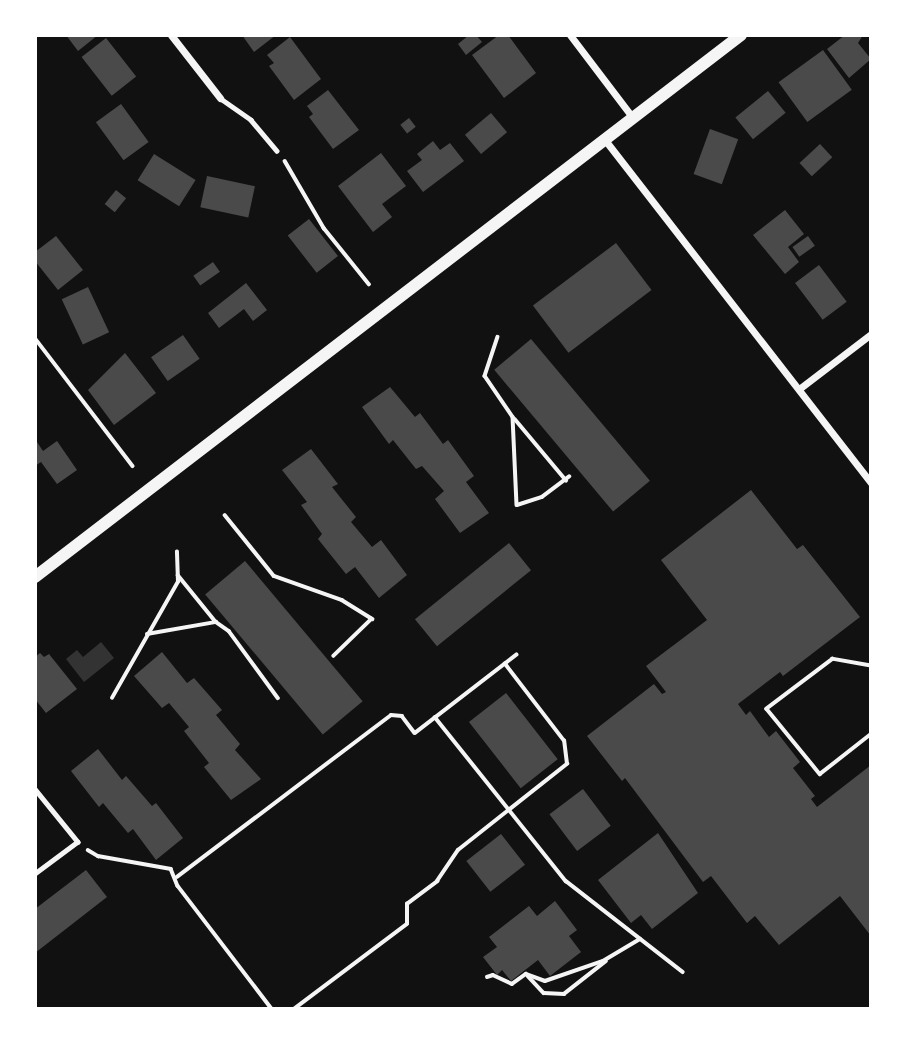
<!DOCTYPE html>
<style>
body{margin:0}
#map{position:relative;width:906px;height:1044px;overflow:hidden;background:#111;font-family:Lora,serif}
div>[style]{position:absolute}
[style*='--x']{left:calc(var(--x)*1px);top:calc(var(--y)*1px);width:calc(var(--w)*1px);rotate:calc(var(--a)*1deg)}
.water>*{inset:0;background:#333}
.building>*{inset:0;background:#4a4a4a;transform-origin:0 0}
.path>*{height:3.5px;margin:-1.75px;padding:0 1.75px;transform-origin:1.75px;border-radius:1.75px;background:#f5f5f5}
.service>*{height:4.5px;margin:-2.25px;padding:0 2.25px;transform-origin:2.25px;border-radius:2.25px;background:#f5f5f5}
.minor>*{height:7px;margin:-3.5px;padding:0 3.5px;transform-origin:3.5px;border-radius:3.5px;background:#f5f5f5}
.secondary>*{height:12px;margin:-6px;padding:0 6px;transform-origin:6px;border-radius:6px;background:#f5f5f5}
span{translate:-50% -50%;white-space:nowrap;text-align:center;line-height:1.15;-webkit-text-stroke:7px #fff;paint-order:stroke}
.frame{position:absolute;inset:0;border:37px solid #fff;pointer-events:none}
</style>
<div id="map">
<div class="water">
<i style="clip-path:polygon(101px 642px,114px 658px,84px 682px,66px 659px,77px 650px,83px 657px)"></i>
</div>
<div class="building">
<i style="clip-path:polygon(66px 35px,98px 35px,78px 51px)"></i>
<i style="clip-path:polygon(242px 35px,276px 35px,254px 52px)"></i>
<i style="clip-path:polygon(469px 35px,476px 35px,482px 42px,466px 55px,458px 44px)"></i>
<i style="clip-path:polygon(499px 35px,508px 35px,536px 73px,504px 98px,472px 55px)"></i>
<i style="clip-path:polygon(845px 35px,863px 35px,858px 43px,871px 59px,849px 78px,827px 49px)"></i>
<i style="clip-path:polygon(290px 37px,321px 79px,294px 100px,269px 66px,274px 63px,267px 55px)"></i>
<i style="left:106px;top:38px;width:49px;height:31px;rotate:52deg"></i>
<i style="left:823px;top:50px;width:49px;height:55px;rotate:54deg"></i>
<i style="clip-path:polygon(328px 90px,359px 130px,333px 149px,309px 117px,313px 114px,307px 106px)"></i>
<i style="left:768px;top:91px;width:28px;height:42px;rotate:51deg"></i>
<i style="left:121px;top:104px;width:47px;height:31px;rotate:54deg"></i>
<i style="left:491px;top:113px;width:25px;height:34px;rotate:50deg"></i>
<i style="left:409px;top:118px;width:11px;height:11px;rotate:52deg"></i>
<i style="left:710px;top:129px;width:30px;height:48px;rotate:20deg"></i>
<i style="clip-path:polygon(433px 141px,440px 150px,450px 143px,464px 161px,423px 192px,407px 171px,422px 160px,417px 154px)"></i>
<i style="left:820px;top:144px;width:18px;height:28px;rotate:47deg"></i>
<i style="clip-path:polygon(381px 153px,406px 186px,382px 204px,392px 217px,373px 232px,338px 186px)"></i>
<i style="left:154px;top:154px;width:49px;height:31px;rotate:32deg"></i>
<i style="left:207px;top:176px;width:49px;height:32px;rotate:12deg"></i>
<i style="left:116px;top:190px;width:13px;height:18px;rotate:39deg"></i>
<i style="clip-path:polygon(785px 210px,804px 234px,788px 247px,799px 262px,785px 274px,753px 235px)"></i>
<i style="left:309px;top:219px;width:47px;height:27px;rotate:52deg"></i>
<i style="clip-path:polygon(56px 236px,83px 270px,58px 290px,35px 261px,35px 252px)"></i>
<i style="left:808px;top:236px;width:12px;height:19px;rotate:55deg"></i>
<i style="left:616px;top:243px;width:59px;height:104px;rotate:53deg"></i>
<i style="left:213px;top:262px;width:12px;height:24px;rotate:55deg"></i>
<i style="left:819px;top:265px;width:46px;height:30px;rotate:53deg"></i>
<i style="clip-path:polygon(246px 283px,267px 310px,253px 321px,244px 309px,219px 328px,208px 313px)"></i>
<i style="left:88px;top:287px;width:50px;height:29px;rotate:65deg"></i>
<i style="left:183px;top:335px;width:29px;height:39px;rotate:55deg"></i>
<i style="left:531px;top:339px;width:185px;height:48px;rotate:50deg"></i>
<i style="clip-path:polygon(125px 353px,156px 393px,114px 425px,88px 390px)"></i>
<i style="clip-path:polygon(390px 387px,415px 417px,420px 413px,443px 444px,448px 440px,474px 476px,466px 482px,489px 513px,460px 533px,435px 499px,444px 491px,422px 466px,416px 469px,393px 440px,389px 444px,362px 407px)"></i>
<i style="clip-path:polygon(35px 439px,43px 451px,57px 441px,77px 470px,57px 484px,41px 462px,35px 466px)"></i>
<i style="clip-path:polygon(311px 449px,338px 484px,332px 487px,356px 517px,351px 522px,372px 547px,381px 540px,407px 575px,379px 598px,355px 567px,346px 574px,318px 539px,322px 534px,301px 505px,307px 502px,282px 470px)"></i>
<i style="clip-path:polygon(751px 490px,797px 549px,803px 545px,860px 617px,783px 676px,780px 672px,738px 704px,746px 715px,750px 711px,769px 737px,776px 731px,800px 762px,793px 768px,815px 796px,811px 799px,817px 807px,871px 765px,871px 936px,840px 896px,779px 945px,755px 916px,747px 923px,711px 876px,703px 882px,625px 778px,622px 781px,587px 736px,654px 684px,662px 694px,666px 692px,646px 666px,707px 620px,661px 560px)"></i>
<i style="left:509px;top:543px;width:35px;height:121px;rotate:51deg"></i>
<i style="left:245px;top:561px;width:183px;height:52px;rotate:50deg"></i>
<i style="clip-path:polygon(162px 652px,187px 683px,194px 678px,222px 710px,216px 715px,240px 744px,235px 750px,261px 779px,231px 800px,204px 767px,209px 763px,184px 731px,189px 727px,169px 703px,162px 708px,134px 676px)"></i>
<i style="clip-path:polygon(40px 653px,44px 657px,49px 654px,77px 689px,46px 713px,35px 699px,35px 657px)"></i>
<i style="left:506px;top:693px;width:84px;height:47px;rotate:52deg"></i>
<i style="clip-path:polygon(98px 749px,122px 780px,126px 776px,152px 806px,156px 803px,183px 838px,156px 860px,133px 829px,128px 833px,103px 803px,99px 807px,71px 771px)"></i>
<i style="left:583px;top:789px;width:46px;height:42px;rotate:53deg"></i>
<i style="clip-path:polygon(658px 833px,698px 893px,652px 929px,641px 915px,631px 923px,598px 880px)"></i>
<i style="left:501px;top:834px;width:39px;height:44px;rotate:52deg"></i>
<i style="clip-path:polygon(86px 870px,107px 897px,35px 953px,35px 909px)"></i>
<i style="clip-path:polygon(555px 901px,577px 930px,569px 936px,581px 952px,550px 976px,538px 960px,511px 981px,502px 970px,497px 975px,483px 957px,497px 947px,489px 937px,529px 906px,537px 916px)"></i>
</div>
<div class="path">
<i style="--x:285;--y:161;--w:78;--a:59.8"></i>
<i style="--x:324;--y:228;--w:72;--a:51.2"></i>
<i style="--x:498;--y:337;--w:41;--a:108.4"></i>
<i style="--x:485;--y:376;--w:50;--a:55.7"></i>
<i style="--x:513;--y:417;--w:88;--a:87.4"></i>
<i style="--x:517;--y:505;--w:26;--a:-18"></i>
<i style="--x:542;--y:497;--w:34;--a:-37"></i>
<i style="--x:35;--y:338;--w:161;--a:52.6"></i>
<i style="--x:515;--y:419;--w:80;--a:50.1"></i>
<i style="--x:225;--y:515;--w:78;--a:51.2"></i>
<i style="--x:274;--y:576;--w:72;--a:19.4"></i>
<i style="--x:342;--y:600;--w:36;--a:32"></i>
<i style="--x:372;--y:619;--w:53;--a:135.8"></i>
<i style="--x:178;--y:575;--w:60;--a:51"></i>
<i style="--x:216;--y:622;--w:16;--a:35"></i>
<i style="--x:229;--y:631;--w:83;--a:53.8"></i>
<i style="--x:147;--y:634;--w:70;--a:-9.9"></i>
<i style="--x:871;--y:666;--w:39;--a:-170"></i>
<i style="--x:833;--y:659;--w:83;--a:142.9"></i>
<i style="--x:767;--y:709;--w:84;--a:50.8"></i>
<i style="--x:820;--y:774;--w:65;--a:-38.1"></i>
<i style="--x:112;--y:698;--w:133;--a:-60.4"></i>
<i style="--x:178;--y:582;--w:30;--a:-92"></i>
<i style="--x:435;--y:717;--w:210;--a:51.4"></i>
<i style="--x:566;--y:881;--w:148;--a:37.9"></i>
<i style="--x:88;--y:850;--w:12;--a:31"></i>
<i style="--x:98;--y:856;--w:74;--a:10.1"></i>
<i style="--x:171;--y:869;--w:18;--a:68"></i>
<i style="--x:178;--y:886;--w:155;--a:52.6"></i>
<i style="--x:177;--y:877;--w:268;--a:-37.1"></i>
<i style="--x:391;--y:715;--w:11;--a:5"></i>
<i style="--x:402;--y:716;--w:21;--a:53"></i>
<i style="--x:415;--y:733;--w:128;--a:-37.7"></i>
<i style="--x:528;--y:976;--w:23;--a:47"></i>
<i style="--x:544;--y:993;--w:20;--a:3"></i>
<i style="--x:564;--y:994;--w:53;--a:-38.2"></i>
<i style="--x:487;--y:977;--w:6;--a:-18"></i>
<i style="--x:493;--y:975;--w:21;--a:25"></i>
<i style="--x:512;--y:984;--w:17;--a:-36"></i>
<i style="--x:526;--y:974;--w:20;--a:20"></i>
<i style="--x:545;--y:981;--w:61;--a:-19"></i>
<i style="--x:603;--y:961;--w:43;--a:-30.7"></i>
<i style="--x:294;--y:1009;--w:141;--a:-37"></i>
<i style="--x:407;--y:924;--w:20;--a:-90"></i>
<i style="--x:407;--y:904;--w:38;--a:-37"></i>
<i style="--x:437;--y:881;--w:37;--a:-56"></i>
<i style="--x:458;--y:850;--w:139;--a:-38.3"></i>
<i style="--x:567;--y:764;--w:23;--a:-97"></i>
<i style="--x:564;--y:741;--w:97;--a:-127.5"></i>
</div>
<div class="service">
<i style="--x:220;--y:98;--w:38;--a:35"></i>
<i style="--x:251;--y:120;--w:40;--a:50"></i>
<i style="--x:35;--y:789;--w:68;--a:50.9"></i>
<i style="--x:78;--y:842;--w:54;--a:143.3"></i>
</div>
<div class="minor">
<i style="--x:171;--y:35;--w:80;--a:52.1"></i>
<i style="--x:570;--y:35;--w:104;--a:52.8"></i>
<i style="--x:605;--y:140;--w:434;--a:52.2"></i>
<i style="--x:799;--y:389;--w:91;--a:-37.4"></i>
</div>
<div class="secondary">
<i style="--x:35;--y:577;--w:890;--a:-37.51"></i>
</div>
<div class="frame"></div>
</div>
